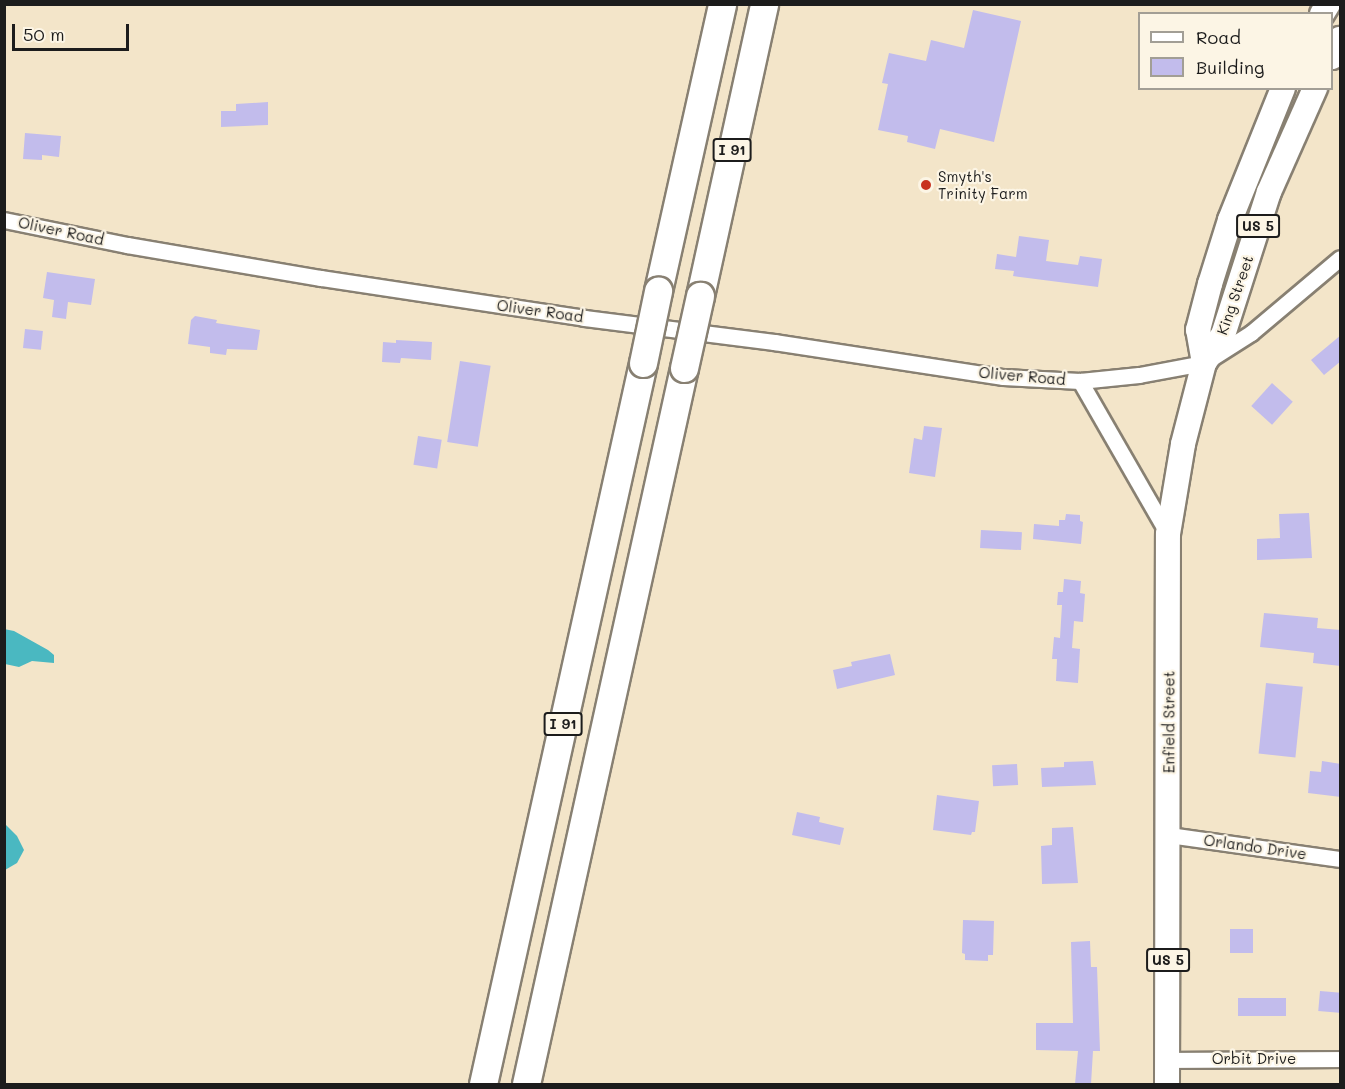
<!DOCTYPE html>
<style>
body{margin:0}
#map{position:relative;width:1345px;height:1089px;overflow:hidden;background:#f3e5c9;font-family:Mali,sans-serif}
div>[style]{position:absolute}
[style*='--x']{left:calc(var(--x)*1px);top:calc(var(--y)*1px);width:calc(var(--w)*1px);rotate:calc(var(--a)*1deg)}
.water>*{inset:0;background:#4ab8c1}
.building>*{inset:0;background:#c2bcec;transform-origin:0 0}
.roads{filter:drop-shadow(2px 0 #888072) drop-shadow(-2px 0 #888072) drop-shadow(0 2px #888072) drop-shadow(0 -2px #888072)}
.street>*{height:15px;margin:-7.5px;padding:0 7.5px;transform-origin:7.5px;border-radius:7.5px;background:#fff}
.primary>*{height:24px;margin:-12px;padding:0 12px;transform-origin:12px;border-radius:12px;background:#fff}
.highway>*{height:27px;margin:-13.5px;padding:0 13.5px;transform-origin:13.5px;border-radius:13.5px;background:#fff}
.bridges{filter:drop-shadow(2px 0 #888072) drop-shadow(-2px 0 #888072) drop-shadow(0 2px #888072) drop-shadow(0 -2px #888072)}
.highway-bridge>*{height:27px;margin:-13.5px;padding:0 13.5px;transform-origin:13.5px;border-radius:13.5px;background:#fff}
.dots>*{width:16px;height:16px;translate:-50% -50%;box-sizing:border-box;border:3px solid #fcf5e5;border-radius:50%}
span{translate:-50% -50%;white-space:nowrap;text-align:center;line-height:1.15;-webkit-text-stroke:4.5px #fcf5e5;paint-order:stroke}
.shield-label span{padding:2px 4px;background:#fcf5e5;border:2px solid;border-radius:4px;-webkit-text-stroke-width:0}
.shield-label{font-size:14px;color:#1c1c1c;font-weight:700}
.poi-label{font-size:15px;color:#1c1c1c}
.left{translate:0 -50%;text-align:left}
.street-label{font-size:15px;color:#1c1c1c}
.frame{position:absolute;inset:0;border:6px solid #1c1c1c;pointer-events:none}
.legend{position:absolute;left:1138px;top:12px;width:195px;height:78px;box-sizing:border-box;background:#fcf5e5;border:2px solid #a29e95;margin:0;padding:8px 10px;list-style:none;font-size:18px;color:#1c1c1c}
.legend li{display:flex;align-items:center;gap:12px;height:30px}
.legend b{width:30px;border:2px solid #a29e95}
.scale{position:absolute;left:12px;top:24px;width:117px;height:27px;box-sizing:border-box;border:3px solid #1c1c1c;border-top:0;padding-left:8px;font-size:18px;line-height:21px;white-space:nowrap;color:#1c1c1c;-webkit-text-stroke:4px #fcf5e5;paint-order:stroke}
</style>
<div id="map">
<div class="water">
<i style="clip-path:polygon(4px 629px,14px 631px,48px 650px,54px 655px,54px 663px,32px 661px,19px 667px,5px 664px)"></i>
<i style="clip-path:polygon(5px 824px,17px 836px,24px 850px,17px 863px,5px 870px)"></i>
</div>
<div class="building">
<i style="clip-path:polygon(973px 10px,1021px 21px,994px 142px,940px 129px,935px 149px,907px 142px,908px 136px,878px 130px,888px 84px,882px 83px,889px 53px,926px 61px,931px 40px,964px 48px)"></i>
<i style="clip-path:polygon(268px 102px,268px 125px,221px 127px,221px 111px,236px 111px,236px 104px)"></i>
<i style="clip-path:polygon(25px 133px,61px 136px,59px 157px,42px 155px,42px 160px,23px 159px)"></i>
<i style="clip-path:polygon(1019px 236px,1049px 240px,1046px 261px,1078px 265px,1080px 256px,1102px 259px,1098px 287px,1013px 276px,1014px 271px,995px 269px,997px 254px,1016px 257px)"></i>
<i style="clip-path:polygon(47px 272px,95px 279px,91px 305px,68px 302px,66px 319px,52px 317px,54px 300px,43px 298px)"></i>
<i style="clip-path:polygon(195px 316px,217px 320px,216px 323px,260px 330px,257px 350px,227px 349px,226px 355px,210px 353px,210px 347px,188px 344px,191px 320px)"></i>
<i style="left:25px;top:329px;width:18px;height:19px;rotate:6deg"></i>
<i style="clip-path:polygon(1341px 335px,1341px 361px,1324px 375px,1311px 360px)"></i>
<i style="clip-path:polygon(396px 340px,432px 342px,431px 360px,401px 358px,400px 363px,382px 362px,383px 342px,396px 343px)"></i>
<i style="left:460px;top:361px;width:31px;height:82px;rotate:9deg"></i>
<i style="left:1272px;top:383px;width:28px;height:31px;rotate:42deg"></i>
<i style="clip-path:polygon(924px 426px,942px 428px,935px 477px,909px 473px,914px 438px,922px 440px)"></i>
<i style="left:418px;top:436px;width:24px;height:29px;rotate:9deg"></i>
<i style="clip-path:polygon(1309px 513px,1312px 558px,1257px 560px,1257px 539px,1280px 538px,1279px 514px)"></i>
<i style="clip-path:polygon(1066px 514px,1080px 515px,1080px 521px,1083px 522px,1081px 544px,1033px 539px,1034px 524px,1059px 526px,1059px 520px,1065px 520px)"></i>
<i style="left:981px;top:530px;width:41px;height:18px;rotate:3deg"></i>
<i style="clip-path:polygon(1064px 579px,1081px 581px,1080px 593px,1085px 594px,1083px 622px,1074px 621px,1072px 648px,1080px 649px,1078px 683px,1056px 681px,1057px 659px,1052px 659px,1054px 637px,1060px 638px,1062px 605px,1057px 605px,1058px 592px,1063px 592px)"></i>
<i style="clip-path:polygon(1264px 613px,1318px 618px,1317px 628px,1341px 630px,1341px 666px,1313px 663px,1314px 653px,1260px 647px)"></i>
<i style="clip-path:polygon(890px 654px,895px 675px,837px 689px,833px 670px,852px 666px,851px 662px)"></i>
<i style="left:1266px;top:683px;width:37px;height:71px;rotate:6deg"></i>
<i style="clip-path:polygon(1093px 761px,1096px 785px,1042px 787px,1041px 768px,1064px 767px,1064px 762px)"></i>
<i style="clip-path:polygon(1322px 761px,1341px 764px,1341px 797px,1308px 793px,1310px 771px,1321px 772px)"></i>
<i style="left:1017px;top:764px;width:21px;height:25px;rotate:87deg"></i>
<i style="clip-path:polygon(937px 795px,979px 801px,975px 832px,972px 832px,971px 835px,933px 830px)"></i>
<i style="clip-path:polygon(797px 812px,820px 817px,819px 822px,844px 828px,840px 845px,792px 835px)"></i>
<i style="clip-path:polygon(1073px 827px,1078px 883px,1042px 884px,1041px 846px,1052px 845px,1052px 828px)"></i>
<i style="clip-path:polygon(963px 920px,994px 921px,993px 955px,988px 955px,988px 961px,965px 960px,965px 954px,962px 953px)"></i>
<i style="left:1230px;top:929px;width:23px;height:24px"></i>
<i style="clip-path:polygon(1090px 941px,1091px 967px,1097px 967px,1100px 1051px,1093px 1051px,1091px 1084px,1075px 1084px,1078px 1051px,1036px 1050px,1036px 1023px,1073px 1023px,1071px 942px)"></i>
<i style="left:1320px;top:991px;width:21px;height:20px;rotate:5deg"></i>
<i style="left:1238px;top:998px;width:48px;height:18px"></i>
</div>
<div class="roads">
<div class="street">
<i style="--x:4;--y:220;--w:126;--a:11.5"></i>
<i style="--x:127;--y:245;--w:197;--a:9.7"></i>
<i style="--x:321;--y:278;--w:266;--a:8.6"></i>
<i style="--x:584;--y:318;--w:192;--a:7.2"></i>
<i style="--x:774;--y:342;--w:232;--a:8.7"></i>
<i style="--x:1003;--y:377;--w:77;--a:3"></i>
<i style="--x:1080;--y:381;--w:59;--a:-5.8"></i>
<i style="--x:1139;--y:375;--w:66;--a:-10.5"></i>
<i style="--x:1204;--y:363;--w:56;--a:-32.6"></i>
<i style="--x:1251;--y:333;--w:116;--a:-40.1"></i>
<i style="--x:1080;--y:381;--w:177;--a:60.1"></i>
<i style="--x:1169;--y:835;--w:173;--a:8"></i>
<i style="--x:1167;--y:1060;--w:173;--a:-0.3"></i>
</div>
<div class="primary">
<i style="--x:1322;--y:14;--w:12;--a:-59"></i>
<i style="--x:1332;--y:57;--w:20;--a:-66"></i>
<i style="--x:1204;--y:363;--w:34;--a:-100"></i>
<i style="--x:1198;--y:330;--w:48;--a:-75.4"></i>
<i style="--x:1210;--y:284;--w:67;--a:-72.6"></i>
<i style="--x:1230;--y:220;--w:142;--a:-68.1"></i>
<i style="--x:1167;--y:1084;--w:550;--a:-89.9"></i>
<i style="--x:1168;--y:534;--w:91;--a:-80.5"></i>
<i style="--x:1183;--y:444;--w:84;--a:-75.5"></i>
<i style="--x:1204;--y:363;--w:34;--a:-56"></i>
<i style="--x:1223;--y:335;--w:150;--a:-72.2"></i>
<i style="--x:1269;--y:192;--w:114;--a:-66.1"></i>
</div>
<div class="highway">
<i style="--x:658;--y:291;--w:294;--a:-77.4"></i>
<i style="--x:700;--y:296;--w:299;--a:-77.6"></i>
<i style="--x:483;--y:1084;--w:739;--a:-77.49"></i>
<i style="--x:526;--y:1084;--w:733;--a:-77.56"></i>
</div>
</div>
<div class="bridges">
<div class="highway-bridge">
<i style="--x:643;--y:363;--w:74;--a:-78.2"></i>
<i style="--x:684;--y:368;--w:74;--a:-77.5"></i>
</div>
</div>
<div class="dots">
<i style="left:926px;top:185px;background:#c8321e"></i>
</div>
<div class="shield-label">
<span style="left:732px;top:150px">I 91</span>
<span style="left:1258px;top:226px">US 5</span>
<span style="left:563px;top:724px">I 91</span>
<span style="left:1168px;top:960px">US 5</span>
</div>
<div class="poi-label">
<span class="left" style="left:938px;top:185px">Smyth's<br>Trinity Farm</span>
</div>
<div class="street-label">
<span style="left:61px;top:231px;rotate:12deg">Oliver Road</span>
<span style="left:1235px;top:295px;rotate:-71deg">King Street</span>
<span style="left:540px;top:311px;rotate:8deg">Oliver Road</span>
<span style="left:1022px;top:376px;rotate:5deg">Oliver Road</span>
<span style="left:1169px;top:722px;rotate:-90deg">Enfield Street</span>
<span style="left:1255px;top:847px;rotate:8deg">Orlando Drive</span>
<span style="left:1254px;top:1059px">Orbit Drive</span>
</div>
<div class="frame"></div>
<ul class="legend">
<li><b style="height:8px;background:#fff"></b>Road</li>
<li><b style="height:16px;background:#c2bcec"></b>Building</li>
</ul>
<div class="scale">50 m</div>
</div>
